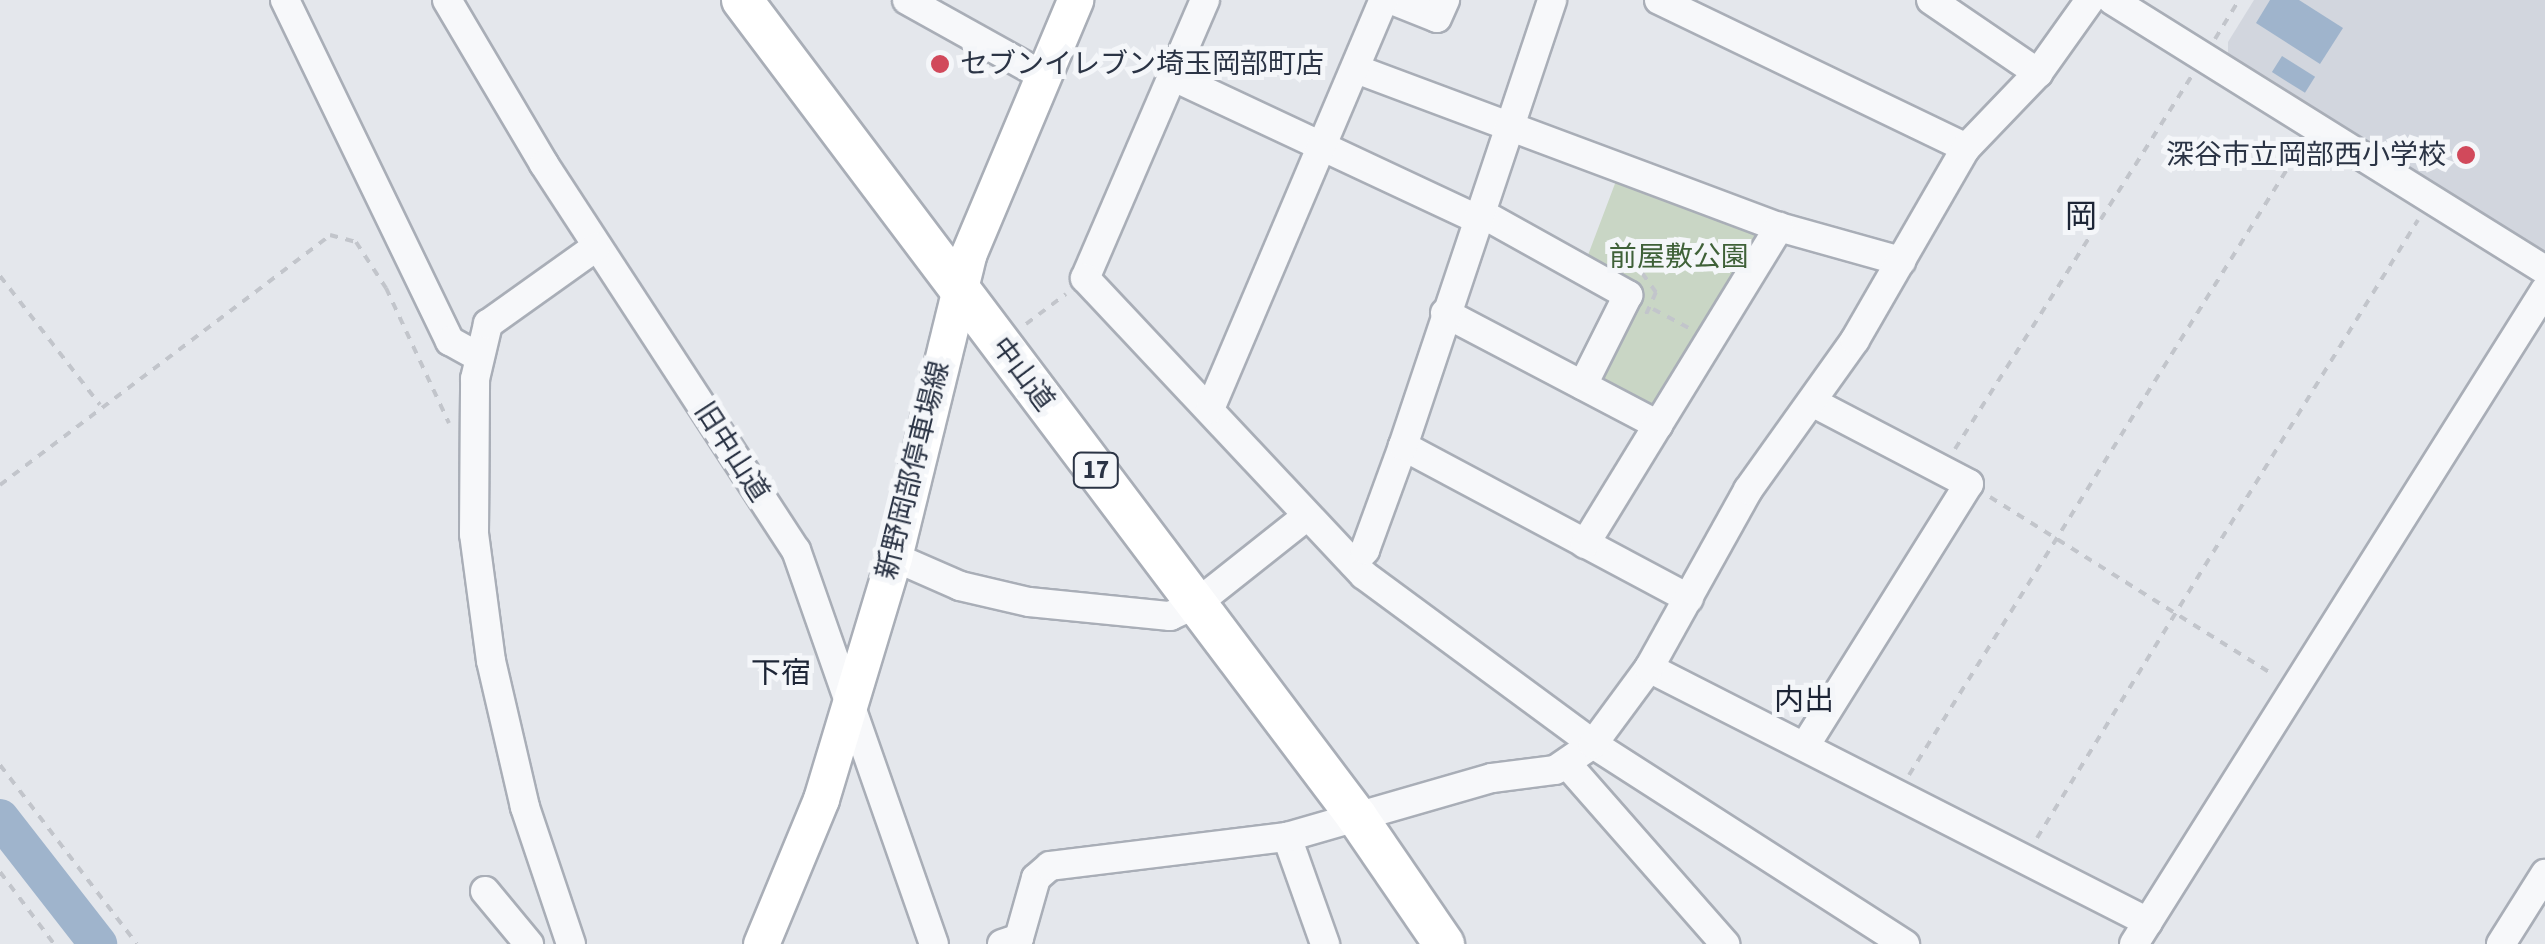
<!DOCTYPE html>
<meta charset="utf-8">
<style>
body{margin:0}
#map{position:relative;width:2545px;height:944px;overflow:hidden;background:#e4e7ec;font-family:"Source Sans 3","Noto Sans JP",sans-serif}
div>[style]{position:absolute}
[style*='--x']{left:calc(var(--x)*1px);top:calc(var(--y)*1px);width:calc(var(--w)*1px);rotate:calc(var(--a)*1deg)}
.built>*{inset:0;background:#d2d6de}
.green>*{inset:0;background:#c9d6c5}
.water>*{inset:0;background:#9fb4cc;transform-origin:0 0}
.river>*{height:38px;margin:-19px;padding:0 19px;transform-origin:19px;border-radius:19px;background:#9fb4cc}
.path>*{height:4px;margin-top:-2px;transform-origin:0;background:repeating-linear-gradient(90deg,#c2c5cb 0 8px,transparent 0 16px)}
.roads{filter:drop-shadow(2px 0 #a9aeb7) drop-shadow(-2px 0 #a9aeb7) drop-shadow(0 2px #a9aeb7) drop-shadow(0 -2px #a9aeb7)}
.minor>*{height:28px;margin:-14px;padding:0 14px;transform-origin:14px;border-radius:14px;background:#f7f8fa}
.major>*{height:35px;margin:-17.5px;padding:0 17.5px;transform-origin:17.5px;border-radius:17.5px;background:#fff}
.highway>*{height:40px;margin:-20px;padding:0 20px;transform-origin:20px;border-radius:20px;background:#fff}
.dots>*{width:28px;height:28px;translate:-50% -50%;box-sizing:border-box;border:5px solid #f4f6f9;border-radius:50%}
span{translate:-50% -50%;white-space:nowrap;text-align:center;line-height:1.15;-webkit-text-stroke:10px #f4f6f9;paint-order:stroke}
.shield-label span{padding:2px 8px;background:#f4f6f9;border:2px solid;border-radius:8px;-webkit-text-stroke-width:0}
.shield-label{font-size:25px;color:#2b3445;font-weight:700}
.poi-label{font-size:28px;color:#2b3445}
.left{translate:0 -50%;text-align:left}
.right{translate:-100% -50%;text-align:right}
.park-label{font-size:28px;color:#3f6138}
.street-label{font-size:28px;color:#2b3445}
.neighbourhood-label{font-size:30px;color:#1d2536}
.quarter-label{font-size:32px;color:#1d2536}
</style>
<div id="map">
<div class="built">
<i style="clip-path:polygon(2254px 0,2545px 0,2545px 254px,2228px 56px,2228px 42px)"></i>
</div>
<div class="green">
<i style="clip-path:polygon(1619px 173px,1762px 228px,1656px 406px,1644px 408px,1592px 378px,1635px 291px,1585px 263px)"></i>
</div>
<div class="water">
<i style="clip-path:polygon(2270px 0,2299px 0,2343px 28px,2320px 64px,2256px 23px)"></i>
<i style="left:2282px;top:56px;width:39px;height:19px;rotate:32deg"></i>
</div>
<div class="river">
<i style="--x:0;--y:818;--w:160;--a:52.1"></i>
</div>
<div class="path">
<i style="--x:2215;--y:39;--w:46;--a:-58.4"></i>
<i style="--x:1642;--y:273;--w:24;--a:54"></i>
<i style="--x:1656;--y:292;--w:30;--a:114"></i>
<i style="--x:0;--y:276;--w:163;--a:52.2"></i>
<i style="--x:1653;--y:309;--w:40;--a:28"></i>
<i style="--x:1026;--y:324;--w:50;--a:-36.9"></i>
<i style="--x:1955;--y:449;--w:441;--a:-57.6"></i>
<i style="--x:0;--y:485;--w:414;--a:-37.1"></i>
<i style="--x:330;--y:235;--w:27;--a:15"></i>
<i style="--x:356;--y:242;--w:55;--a:56.9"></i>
<i style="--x:386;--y:288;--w:149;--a:65"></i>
<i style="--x:1990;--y:497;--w:335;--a:32.1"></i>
<i style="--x:0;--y:765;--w:225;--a:52.6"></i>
<i style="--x:1909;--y:775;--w:740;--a:-58.03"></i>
<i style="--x:2037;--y:838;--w:726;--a:-58.35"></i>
<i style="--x:0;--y:872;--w:90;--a:53.1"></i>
</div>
<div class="roads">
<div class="minor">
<i style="--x:285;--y:0;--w:379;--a:64.2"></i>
<i style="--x:450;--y:341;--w:31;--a:29"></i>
<i style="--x:447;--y:0;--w:191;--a:59.4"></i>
<i style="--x:544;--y:164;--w:461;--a:56.9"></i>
<i style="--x:796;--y:550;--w:417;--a:70.7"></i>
<i style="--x:907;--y:0;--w:154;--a:29.1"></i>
<i style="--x:1205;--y:0;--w:303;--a:113.3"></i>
<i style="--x:1085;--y:278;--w:407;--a:46.8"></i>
<i style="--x:1364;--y:575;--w:285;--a:36.4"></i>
<i style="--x:1593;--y:744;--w:371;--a:32.7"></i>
<i style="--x:1392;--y:0;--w:48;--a:21.8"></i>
<i style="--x:1437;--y:18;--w:20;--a:-66"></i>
<i style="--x:1659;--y:0;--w:341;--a:25.7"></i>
<i style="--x:1931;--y:0;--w:130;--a:34.3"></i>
<i style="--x:2112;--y:0;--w:510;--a:31.95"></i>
<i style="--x:1356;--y:69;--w:452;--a:20.5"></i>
<i style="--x:1779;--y:227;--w:127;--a:15.6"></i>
<i style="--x:1174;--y:77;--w:335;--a:25.1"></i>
<i style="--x:1479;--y:212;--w:171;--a:29.1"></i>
<i style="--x:1628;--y:295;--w:101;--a:116.6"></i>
<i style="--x:1445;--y:313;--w:241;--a:27.7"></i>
<i style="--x:1210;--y:409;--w:444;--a:-67"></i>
<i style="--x:1403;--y:446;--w:324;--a:28.1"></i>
<i style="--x:1585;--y:544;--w:372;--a:-58.5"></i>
<i style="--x:894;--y:557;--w:72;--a:23.7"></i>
<i style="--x:960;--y:586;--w:71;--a:13.1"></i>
<i style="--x:1029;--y:602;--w:142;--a:5.7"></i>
<i style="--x:1170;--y:616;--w:29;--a:-25"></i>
<i style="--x:1196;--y:604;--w:142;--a:-38.4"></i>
<i style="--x:1353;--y:563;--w:18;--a:-47"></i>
<i style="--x:1365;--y:550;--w:111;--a:-69.9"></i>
<i style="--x:1403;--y:446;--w:470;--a:-71.5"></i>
<i style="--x:1649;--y:668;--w:560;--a:26.98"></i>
<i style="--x:1805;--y:746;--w:309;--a:-58"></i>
<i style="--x:1969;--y:484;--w:177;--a:-152.4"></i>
<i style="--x:1567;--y:764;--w:240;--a:48.7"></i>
<i style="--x:1287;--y:837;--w:114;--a:70.4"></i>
<i style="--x:485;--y:891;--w:69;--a:50.3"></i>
<i style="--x:571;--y:944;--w:145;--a:-108.6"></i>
<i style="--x:525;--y:807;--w:150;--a:-103.1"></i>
<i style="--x:491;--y:661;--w:128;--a:-97.6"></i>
<i style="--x:474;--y:534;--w:155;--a:-89.6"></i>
<i style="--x:475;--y:379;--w:57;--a:-76.7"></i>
<i style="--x:488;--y:324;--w:133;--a:-35.5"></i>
<i style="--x:1002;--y:944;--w:18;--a:-19"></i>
<i style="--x:1019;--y:938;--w:62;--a:-74.2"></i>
<i style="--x:1036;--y:878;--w:18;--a:-41"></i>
<i style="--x:1050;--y:866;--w:239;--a:-7"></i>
<i style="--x:1287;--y:837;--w:213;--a:-16.1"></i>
<i style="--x:1492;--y:778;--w:64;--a:-7.2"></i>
<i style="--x:1555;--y:770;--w:46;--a:-34.4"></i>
<i style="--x:1593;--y:744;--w:94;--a:-53.6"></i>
<i style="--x:1649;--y:668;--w:204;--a:-60.9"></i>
<i style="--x:1748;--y:490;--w:184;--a:-54.5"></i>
<i style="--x:1855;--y:340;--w:222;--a:-60"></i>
<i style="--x:1966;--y:148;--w:104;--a:-46.2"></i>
<i style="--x:2038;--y:73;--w:90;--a:-54.5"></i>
<i style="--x:2134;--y:944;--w:772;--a:-57.85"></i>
<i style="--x:2501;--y:944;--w:83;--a:-57.8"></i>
</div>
<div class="major">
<i style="--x:761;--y:944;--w:157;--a:-67.5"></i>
<i style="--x:821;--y:799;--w:253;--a:-73.2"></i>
<i style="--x:894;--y:557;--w:311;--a:-76.2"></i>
<i style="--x:968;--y:255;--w:277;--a:-67.2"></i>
</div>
<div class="highway">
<i style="--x:742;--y:0;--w:1023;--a:53.03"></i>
<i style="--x:1357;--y:817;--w:154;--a:55.6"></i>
</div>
</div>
<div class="dots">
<i style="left:940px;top:64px;background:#d1495b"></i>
<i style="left:2466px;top:155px;background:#d1495b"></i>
</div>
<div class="shield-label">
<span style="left:1096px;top:470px">17</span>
</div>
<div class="poi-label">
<span class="left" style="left:960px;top:64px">セブンイレブン埼玉岡部町店</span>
<span class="right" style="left:2446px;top:155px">深谷市立岡部西小学校</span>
</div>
<div class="park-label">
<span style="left:1679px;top:257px">前屋敷公園</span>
</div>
<div class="street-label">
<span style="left:1023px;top:374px;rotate:53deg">中山道</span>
<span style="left:732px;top:452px;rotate:57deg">旧中山道</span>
<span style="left:913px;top:470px;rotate:-76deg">新野岡部停車場線</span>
</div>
<div class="neighbourhood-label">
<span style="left:781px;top:674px">下宿</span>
<span style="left:1804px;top:701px">内出</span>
</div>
<div class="quarter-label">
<span style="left:2081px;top:217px">岡</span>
</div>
</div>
